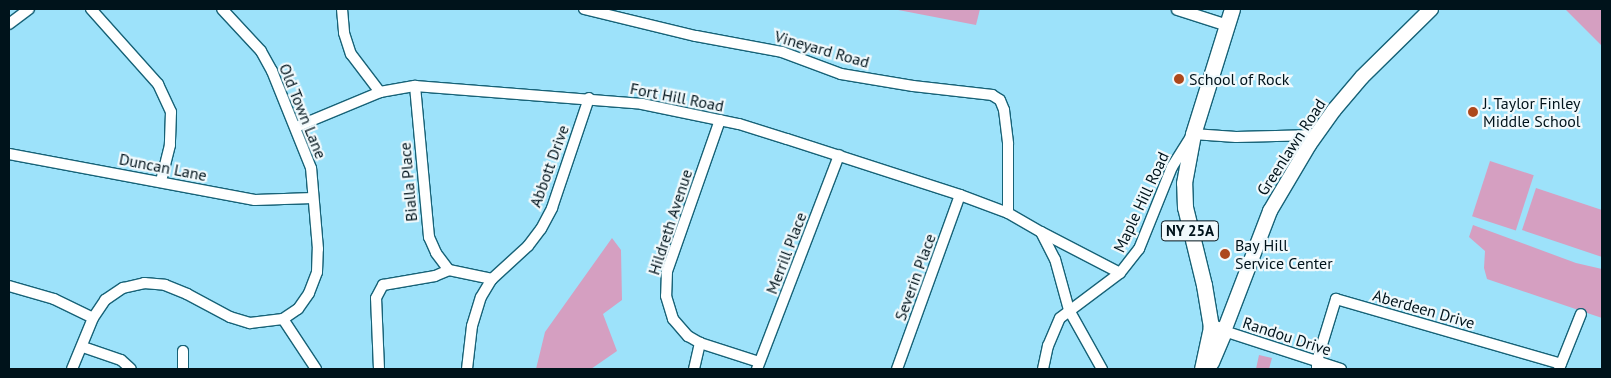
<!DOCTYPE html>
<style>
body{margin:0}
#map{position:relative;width:1611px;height:378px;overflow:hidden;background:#9de2fa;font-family:"PT Sans",sans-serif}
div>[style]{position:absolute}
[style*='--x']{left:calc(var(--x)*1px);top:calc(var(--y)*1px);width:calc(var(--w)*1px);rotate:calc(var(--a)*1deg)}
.green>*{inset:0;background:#d59fc1;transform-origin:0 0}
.roads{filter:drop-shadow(1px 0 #176277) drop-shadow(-1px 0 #176277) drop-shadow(0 1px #176277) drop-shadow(0 -1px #176277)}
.minor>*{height:10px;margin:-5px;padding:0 5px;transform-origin:5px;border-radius:5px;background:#fff}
.tertiary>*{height:11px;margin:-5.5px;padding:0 5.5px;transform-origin:5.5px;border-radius:5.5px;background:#fff}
.secondary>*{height:14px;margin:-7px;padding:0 7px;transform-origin:7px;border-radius:7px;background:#fff}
.primary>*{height:15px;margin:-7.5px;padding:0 7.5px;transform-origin:7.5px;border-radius:7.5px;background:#fff}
.dots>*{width:14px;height:14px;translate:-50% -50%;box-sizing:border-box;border:2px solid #f0f9fc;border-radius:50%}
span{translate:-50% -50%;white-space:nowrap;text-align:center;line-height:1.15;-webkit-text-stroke:4.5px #f0f9fc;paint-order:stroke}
.shield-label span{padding:1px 4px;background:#f0f9fc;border:1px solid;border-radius:4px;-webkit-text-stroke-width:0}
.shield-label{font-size:15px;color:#00131b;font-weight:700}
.street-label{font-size:16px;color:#00131b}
.poi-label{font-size:16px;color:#00131b}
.left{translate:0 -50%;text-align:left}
.frame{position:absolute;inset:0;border:10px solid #00131b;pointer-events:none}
</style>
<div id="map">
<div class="green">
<i style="clip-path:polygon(893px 9px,980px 9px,976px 25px)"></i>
<i style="clip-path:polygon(1565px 9px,1602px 9px,1602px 46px)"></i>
<i style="left:1490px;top:161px;width:46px;height:58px;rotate:18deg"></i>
<i style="clip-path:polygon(1536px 188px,1602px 210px,1602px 257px,1522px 230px)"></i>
<i style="clip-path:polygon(1473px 225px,1576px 263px,1602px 269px,1602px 318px,1487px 279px,1484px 268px,1485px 251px,1469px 237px)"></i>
<i style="clip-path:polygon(612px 238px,621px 250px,622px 300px,603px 314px,617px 351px,591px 369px,536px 369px,545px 332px)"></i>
<i style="clip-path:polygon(1259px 355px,1272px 358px,1269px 369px,1256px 369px)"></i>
</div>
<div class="roads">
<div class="minor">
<i style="--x:91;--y:9;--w:101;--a:48.2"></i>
<i style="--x:158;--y:84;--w:31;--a:65"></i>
<i style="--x:171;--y:112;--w:33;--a:92"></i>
<i style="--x:170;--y:145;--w:38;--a:104"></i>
<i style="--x:342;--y:9;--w:24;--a:85"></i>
<i style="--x:344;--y:33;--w:22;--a:72"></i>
<i style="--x:351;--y:54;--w:48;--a:52.7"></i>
<i style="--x:584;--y:9;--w:115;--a:13.6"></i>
<i style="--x:696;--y:36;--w:87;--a:10.5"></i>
<i style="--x:782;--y:52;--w:63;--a:20.4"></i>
<i style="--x:841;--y:74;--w:73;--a:9.5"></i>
<i style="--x:913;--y:86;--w:80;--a:6.5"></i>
<i style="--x:992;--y:95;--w:9;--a:32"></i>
<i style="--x:1000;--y:100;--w:11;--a:68"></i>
<i style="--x:1004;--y:110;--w:34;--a:83"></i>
<i style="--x:1008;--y:144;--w:69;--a:90"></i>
<i style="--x:9;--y:24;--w:25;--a:-37"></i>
<i style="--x:415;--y:86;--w:152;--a:84.7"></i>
<i style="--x:429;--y:237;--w:17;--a:66"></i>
<i style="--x:436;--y:253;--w:21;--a:53"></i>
<i style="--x:720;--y:120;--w:160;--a:109.3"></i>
<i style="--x:667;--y:271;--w:25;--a:92"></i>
<i style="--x:666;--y:296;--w:24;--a:73"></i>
<i style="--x:673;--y:319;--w:23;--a:49"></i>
<i style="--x:688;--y:336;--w:14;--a:30"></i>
<i style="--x:700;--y:343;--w:62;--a:17.9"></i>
<i style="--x:296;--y:127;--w:91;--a:-22.6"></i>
<i style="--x:380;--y:92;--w:36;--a:-10"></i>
<i style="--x:415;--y:86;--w:228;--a:4.5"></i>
<i style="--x:642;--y:104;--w:99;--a:11.7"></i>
<i style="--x:739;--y:124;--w:50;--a:17.4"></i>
<i style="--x:787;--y:139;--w:182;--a:17.9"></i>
<i style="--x:960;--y:195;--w:51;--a:20.6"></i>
<i style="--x:1008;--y:213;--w:38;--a:30"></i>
<i style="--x:1041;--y:232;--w:30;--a:63"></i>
<i style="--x:1055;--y:259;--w:53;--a:74.6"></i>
<i style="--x:1069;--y:310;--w:68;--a:60.8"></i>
<i style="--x:9;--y:154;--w:250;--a:10.6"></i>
<i style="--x:255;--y:200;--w:58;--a:-2"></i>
<i style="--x:1041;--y:232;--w:89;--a:27.4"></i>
<i style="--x:9;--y:286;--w:47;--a:16.1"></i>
<i style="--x:54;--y:299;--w:43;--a:26"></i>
<i style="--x:283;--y:319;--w:60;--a:56.6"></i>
<i style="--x:1224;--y:331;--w:123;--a:18"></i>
<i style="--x:83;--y:347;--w:40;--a:18.9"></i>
<i style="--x:121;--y:360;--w:13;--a:42"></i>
<i style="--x:183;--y:351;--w:18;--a:90"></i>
<i style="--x:72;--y:369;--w:55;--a:-67.6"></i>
<i style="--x:93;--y:318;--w:22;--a:-56"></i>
<i style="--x:105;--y:300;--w:22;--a:-34"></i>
<i style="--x:123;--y:288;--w:22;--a:-13"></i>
<i style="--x:144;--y:283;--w:21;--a:5"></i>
<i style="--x:165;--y:285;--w:24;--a:22"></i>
<i style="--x:187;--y:294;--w:49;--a:28.1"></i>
<i style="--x:230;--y:317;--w:21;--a:17"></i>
<i style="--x:250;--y:323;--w:33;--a:-7"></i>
<i style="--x:283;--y:319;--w:18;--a:-34"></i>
<i style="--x:298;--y:309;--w:19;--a:-55"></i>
<i style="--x:309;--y:293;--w:22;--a:-69"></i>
<i style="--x:317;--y:272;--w:23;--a:-88"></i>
<i style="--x:318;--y:249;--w:81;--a:-94.9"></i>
<i style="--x:311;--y:168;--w:105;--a:-111.9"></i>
<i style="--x:272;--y:71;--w:23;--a:-119"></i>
<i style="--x:261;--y:51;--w:57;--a:-132.9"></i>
<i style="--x:379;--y:369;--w:71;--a:-92.4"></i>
<i style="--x:376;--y:298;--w:15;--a:-62"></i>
<i style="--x:383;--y:285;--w:53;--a:-9.8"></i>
<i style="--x:435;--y:276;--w:15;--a:-23"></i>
<i style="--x:449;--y:270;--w:44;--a:11.8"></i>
<i style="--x:467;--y:369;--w:43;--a:-83.4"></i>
<i style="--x:472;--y:326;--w:30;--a:-73"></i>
<i style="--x:481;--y:297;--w:21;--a:-59"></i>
<i style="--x:492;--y:279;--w:49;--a:-42.5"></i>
<i style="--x:528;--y:246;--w:21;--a:-53"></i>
<i style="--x:541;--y:229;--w:24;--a:-62"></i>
<i style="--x:552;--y:208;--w:116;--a:-71.4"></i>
<i style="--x:694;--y:369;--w:27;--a:-77"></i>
<i style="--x:757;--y:369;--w:229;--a:-69"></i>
<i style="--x:897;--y:369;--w:185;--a:-70.1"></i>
<i style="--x:1043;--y:369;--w:24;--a:-78"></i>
<i style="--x:1048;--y:346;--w:30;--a:-67"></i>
<i style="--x:1060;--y:318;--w:75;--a:-36.9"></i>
<i style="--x:1120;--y:273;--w:31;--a:-52"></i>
<i style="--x:1139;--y:249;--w:88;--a:-68.1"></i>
<i style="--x:1172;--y:167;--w:39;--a:-58"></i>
<i style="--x:1193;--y:134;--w:43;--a:4"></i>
<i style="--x:1236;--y:137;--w:80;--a:-1.4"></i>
<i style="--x:1317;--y:369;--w:8;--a:-90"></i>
<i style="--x:1317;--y:361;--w:65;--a:-73"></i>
<i style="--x:1336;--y:299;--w:234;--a:16.1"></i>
<i style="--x:1559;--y:369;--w:59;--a:-68.2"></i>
</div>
<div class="tertiary">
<i style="--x:1177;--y:9;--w:52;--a:17.7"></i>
</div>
<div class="secondary">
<i style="--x:1224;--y:331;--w:129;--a:-69"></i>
<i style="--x:1270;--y:211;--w:77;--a:-59.4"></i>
<i style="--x:1309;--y:145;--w:43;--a:-54.5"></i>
<i style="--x:1334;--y:110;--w:43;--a:-49.7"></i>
<i style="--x:1362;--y:77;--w:97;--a:-44.6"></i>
</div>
<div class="primary">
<i style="--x:1211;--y:362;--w:34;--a:-67"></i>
<i style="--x:1224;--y:331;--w:14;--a:-163"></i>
<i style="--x:1202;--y:369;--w:43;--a:-77.9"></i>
<i style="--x:1211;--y:327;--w:43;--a:-99.5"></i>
<i style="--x:1204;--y:285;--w:80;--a:-103.7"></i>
<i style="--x:1185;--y:207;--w:24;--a:-92"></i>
<i style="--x:1184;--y:183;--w:50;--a:-79.6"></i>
<i style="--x:1193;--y:134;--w:131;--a:-72.7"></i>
</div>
</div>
<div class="dots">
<i style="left:1179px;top:79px;background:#ad481c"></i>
<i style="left:1473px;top:112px;background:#ad481c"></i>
<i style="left:1225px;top:254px;background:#ad481c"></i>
</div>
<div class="shield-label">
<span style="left:1190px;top:231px">NY 25A</span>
</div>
<div class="street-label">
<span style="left:822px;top:49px;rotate:16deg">Vineyard Road</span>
<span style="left:677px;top:97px;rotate:11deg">Fort Hill Road</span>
<span style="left:303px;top:111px;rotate:68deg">Old Town Lane</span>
<span style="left:1291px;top:147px;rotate:-57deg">Greenlawn Road</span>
<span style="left:549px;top:166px;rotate:-70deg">Abbott Drive</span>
<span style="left:163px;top:167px;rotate:11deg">Duncan Lane</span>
<span style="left:408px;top:182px;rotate:-95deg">Bialla Place</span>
<span style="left:1141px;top:202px;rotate:-65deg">Maple Hill Road</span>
<span style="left:670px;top:222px;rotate:-72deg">Hildreth Avenue</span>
<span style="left:786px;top:253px;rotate:-69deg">Merrill Place</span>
<span style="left:915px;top:277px;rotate:-70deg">Severin Place</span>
<span style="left:1424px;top:309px;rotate:16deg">Aberdeen Drive</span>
<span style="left:1287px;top:336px;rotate:18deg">Randou Drive</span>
</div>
<div class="poi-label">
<span class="left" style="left:1189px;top:79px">School of Rock</span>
<span class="left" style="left:1483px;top:112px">J. Taylor Finley<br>Middle School</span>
<span class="left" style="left:1235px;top:254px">Bay Hill<br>Service Center</span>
</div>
<div class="frame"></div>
</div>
